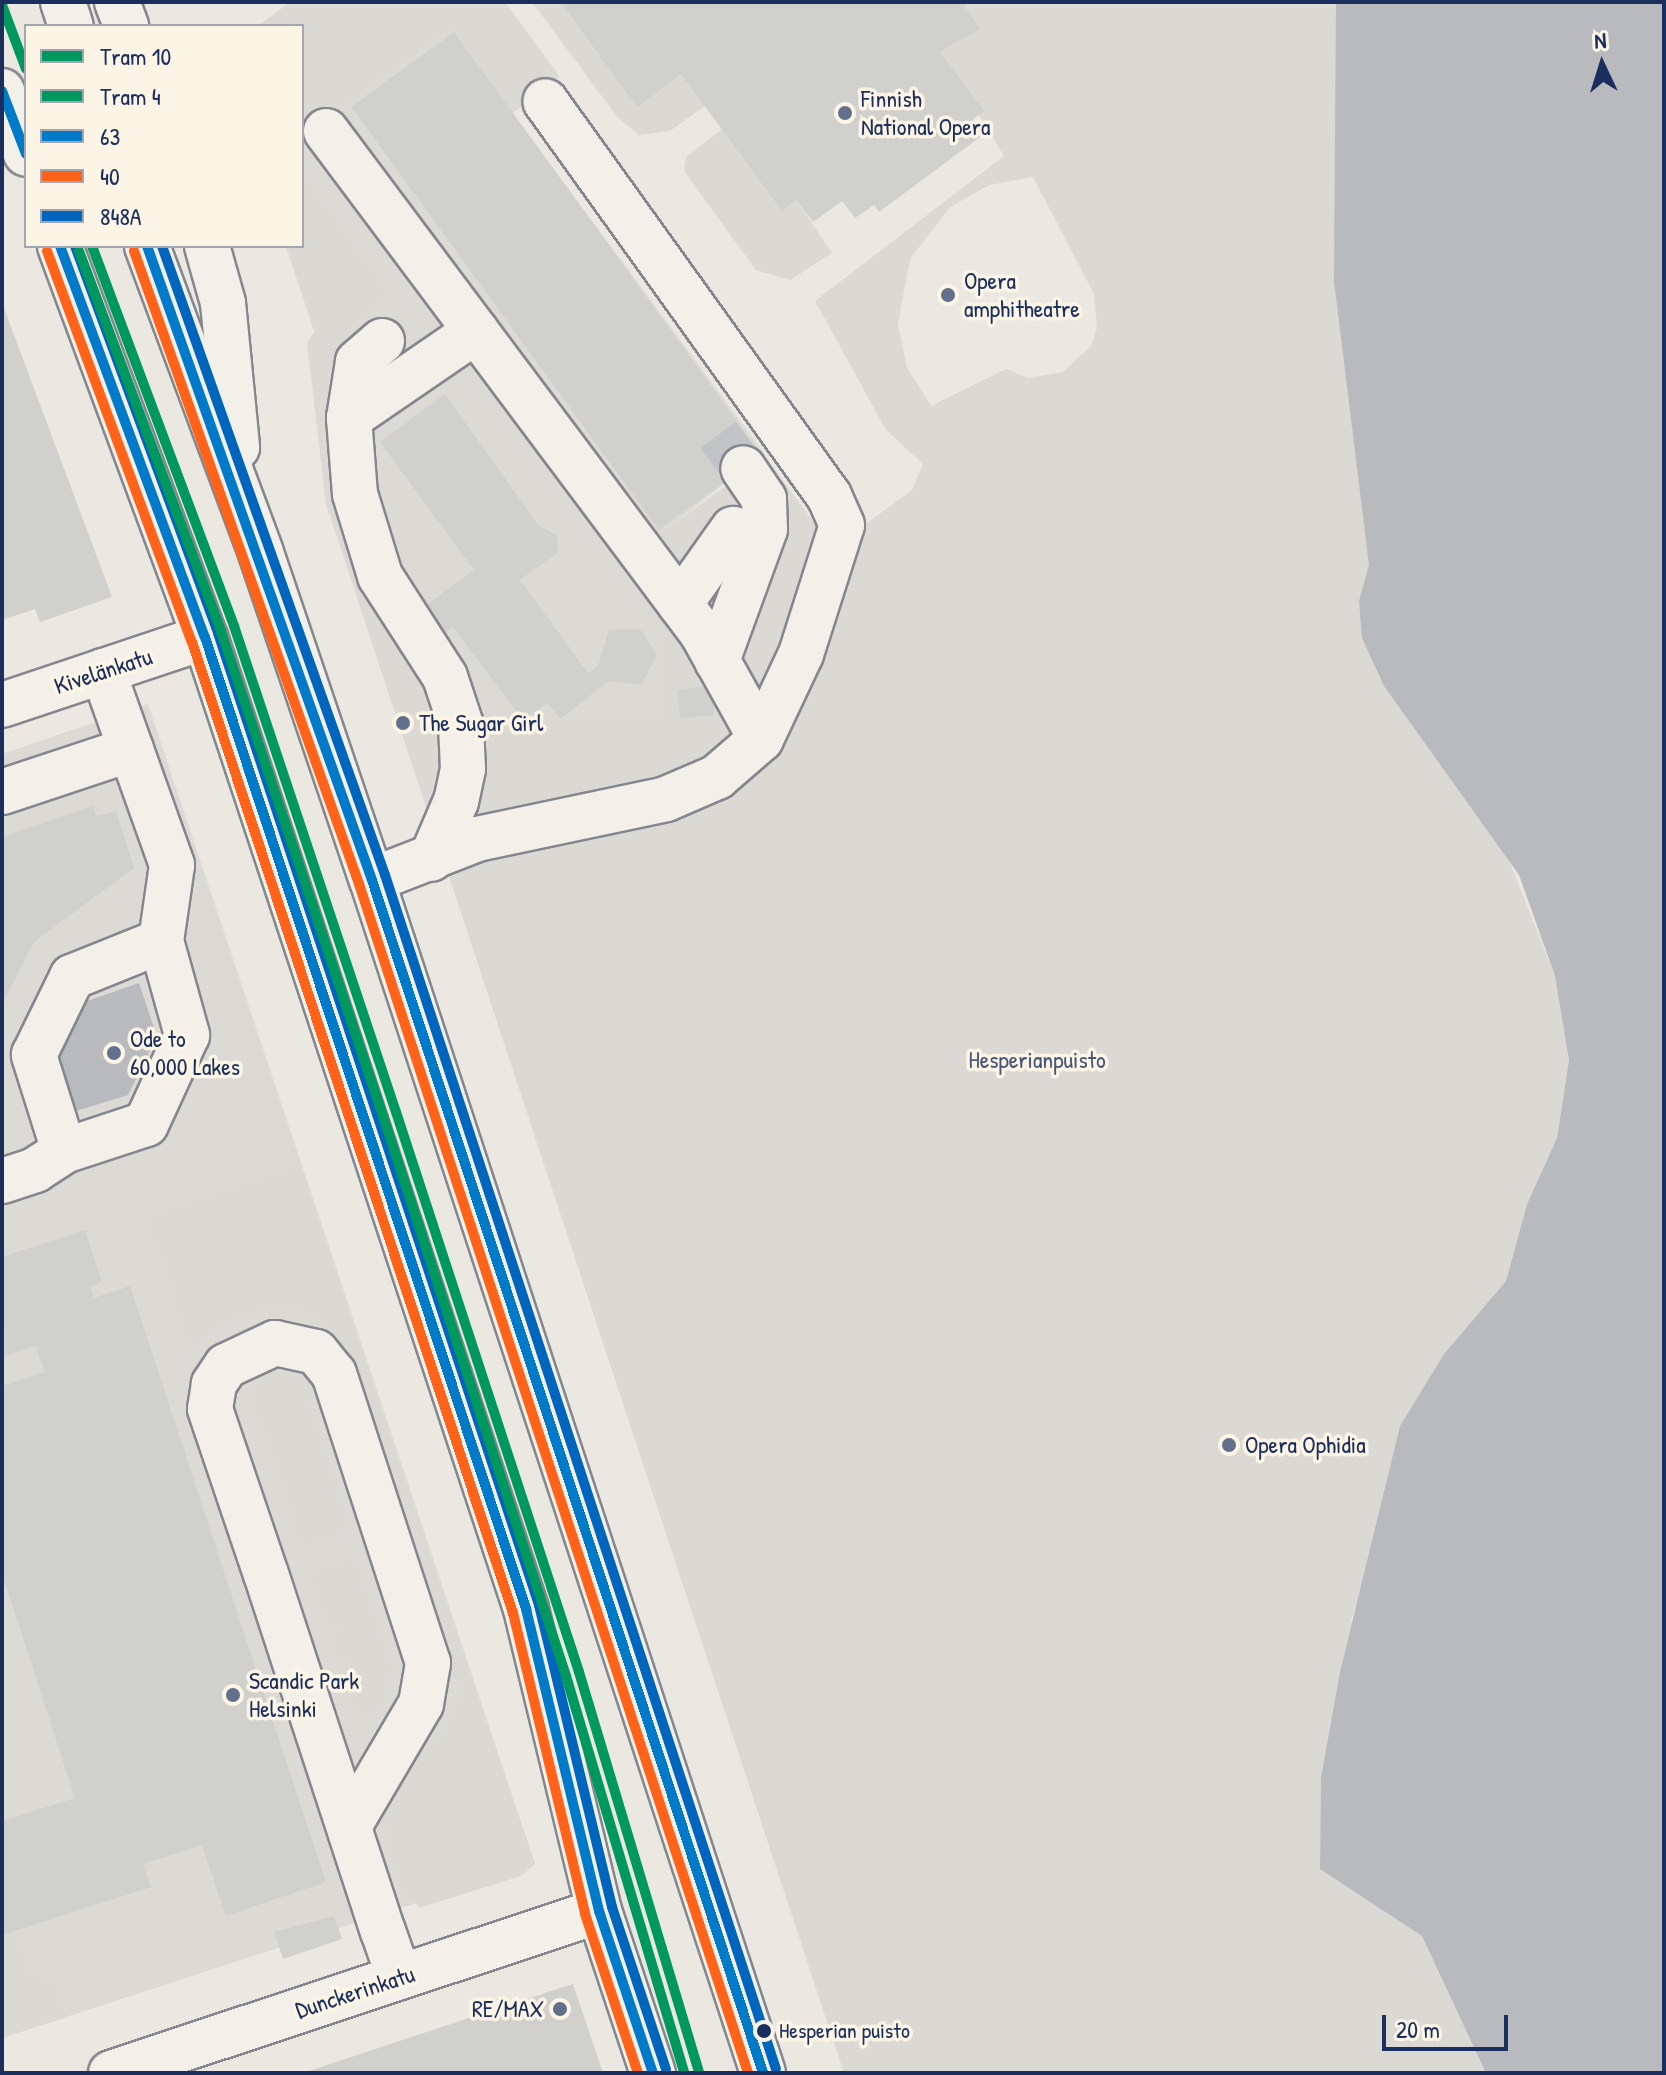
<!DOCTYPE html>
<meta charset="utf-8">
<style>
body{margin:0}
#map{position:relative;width:1666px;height:2075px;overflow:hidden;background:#eae8e1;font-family:"Patrick Hand",sans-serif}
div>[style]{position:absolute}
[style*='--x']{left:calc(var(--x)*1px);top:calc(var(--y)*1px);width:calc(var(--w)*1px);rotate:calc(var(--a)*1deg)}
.built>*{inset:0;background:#dbdad5}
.green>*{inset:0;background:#dbd9d4}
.water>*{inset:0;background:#b8babe}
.building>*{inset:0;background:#d0d0cd;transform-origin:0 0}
.minor-tunnel>*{height:44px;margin-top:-22px;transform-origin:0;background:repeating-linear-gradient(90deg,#c1c3c7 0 44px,transparent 0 66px)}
.roads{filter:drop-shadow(2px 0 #84878d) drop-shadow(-2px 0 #84878d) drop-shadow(0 2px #84878d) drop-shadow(0 -2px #84878d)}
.minor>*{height:44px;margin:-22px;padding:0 22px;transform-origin:22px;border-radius:22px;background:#f3f0ea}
.major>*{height:44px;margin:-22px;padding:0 22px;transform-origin:22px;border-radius:22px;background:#f3f0ea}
.bus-1>*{height:10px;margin:-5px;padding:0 5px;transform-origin:5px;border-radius:5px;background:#007ac9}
.bus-2>*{height:10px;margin:-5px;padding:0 5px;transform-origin:5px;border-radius:5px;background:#ff6319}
.bus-3>*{height:10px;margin:-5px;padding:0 5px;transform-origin:5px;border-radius:5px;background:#0065bd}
.tram-1>*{height:10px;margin:-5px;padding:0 5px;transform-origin:5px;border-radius:5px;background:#00985f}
.tram-2>*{height:10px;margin:-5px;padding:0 5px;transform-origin:5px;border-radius:5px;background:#00985f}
.dots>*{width:22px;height:22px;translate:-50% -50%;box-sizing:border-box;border:4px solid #fcf5e5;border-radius:50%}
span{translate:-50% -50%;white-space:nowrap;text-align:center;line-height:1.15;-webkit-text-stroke:7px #fcf5e5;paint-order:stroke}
.bus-label{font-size:22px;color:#1b2f5e}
.left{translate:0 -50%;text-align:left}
.poi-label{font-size:24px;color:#1b2f5e}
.right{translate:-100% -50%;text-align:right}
.street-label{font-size:24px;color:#1b2f5e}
.park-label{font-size:24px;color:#485679}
.frame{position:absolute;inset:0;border:4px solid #1b2f5e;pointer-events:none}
.legend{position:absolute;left:24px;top:24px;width:280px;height:224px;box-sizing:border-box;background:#fcf5e5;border:2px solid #a2a6af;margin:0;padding:10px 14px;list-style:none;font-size:24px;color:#1b2f5e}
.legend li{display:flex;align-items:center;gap:16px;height:40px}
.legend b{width:40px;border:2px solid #a2a6af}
.north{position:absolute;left:1562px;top:24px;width:80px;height:80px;-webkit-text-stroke:6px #fcf5e5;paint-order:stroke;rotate:356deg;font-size:22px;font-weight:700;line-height:32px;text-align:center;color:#1b2f5e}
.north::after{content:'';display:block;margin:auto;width:28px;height:36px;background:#1b2f5e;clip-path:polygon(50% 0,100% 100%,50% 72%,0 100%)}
.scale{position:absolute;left:1382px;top:2015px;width:126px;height:36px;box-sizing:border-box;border:4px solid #1b2f5e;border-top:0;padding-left:10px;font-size:24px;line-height:28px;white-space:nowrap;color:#1b2f5e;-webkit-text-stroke:6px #fcf5e5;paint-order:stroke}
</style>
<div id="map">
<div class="built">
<i style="clip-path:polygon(450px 29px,764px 453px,664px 531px,662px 721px,521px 721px,450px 747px,286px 246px,302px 246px,302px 138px)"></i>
<i style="clip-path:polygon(148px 704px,535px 1864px,2px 2038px,2px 754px)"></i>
</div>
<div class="green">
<i style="clip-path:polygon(290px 2px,505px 2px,560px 77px,513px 113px,450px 29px,302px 138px,302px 26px,258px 26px)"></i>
<i style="clip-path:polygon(532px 2px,560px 2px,637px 107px,681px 74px,705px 106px,670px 131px,639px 135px,618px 118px)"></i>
<i style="clip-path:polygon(evenodd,969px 2px,1372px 2px,1509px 860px,1555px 976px,1569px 1059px,1557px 1138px,1527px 1204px,1506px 1281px,1444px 1354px,1351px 1620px,1567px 2073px,844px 2073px,326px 504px,307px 342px,316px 330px,286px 246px,302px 246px,302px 174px,386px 291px,357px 318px,338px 390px,451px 747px,521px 721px,661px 721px,664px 531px,765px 457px,833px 548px,912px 490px,923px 464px,886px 430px,815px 301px,1004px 156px,940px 52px,981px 29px,964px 5px,969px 2px,1033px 177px,1094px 294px,1097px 328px,1091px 346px,1063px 372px,1028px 378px,1006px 369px,931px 406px,907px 368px,898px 324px,910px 259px,950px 207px,989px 185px,1033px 177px)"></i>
<i style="clip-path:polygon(722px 129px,783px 210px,796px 200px,832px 253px,790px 280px,756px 270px,684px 171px,686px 157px)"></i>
<i style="clip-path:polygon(301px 1166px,416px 1517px,403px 1521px,335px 1333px,309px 1311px,263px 1307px,215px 1324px,191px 1352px,147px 1217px)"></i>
<i style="clip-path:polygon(296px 1364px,318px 1385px,310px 1406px,351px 1530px,301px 1545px,250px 1392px,271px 1365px)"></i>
<i style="clip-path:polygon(424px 1538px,535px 1864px,521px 1876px,419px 1908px,395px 1878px,382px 1809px,384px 1801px,392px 1805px,461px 1699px,411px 1541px)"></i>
<i style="clip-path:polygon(357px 1558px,392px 1667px,381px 1706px,362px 1715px,351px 1698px,364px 1694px,362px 1688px,349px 1691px,340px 1664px,353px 1660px,352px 1654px,338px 1658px,330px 1632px,343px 1627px,341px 1621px,327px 1625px,311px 1574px)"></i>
<i style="clip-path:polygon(17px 1930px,30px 1972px,55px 1984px,67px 2017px,2px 2038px,2px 1935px)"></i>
</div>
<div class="water">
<i style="clip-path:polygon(1336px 2px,1664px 2px,1664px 2073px,1486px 2073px,1422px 1936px,1320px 1869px,1321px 1778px,1340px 1672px,1400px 1426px,1444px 1354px,1506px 1281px,1527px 1204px,1557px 1138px,1569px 1060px,1555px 976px,1519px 875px,1384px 686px,1362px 638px,1359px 601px,1369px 565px,1334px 281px)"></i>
<i style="clip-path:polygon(139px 983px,157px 1037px,128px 1095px,76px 1111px,58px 1058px,87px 1001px)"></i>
</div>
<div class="building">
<i style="clip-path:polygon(560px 2px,969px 2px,964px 5px,981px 29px,940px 52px,984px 111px,973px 119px,984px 134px,879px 212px,874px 205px,855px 218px,842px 201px,813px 222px,796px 200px,782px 211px,681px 74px,637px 107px)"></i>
<i style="left:454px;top:32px;width:523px;height:127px;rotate:54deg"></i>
<i style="clip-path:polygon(2px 303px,112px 597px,40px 622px,35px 609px,2px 620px)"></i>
<i style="clip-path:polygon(445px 394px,538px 525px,557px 536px,558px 552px,520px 580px,588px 673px,598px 666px,609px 630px,640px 629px,657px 655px,641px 685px,609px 681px,560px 719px,548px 703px,523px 720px,453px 627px,410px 658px,391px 631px,474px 570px,380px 442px)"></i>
<i style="left:711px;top:686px;width:29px;height:34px;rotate:84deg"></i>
<i style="clip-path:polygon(93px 806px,97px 816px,116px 811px,134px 868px,34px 942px,2px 1005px,2px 837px)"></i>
<i style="clip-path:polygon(85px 1230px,102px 1282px,90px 1286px,94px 1298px,130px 1286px,326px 1882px,226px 1916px,202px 1845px,143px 1864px,151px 1887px,2px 1935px,2px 1821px,75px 1798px,2px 1574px,2px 1386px,45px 1372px,36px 1346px,5px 1356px,2px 1257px)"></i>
<i style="clip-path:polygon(334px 1916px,342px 1939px,283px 1959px,274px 1932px)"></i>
<i style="clip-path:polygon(573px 1984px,603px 2073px,303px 2073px,493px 2010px)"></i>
</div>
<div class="minor-tunnel">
<i style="--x:718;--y:435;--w:41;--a:52.9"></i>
</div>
<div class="roads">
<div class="minor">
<i style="--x:326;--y:131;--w:627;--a:53.17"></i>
<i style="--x:702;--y:633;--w:121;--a:60.9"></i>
<i style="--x:382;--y:341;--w:32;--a:139"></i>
<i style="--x:358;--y:362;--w:57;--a:99.1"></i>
<i style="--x:349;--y:418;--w:76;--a:85.5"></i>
<i style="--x:355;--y:494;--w:86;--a:73"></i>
<i style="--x:380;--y:576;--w:120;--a:57.2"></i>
<i style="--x:445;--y:677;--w:51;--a:71.6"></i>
<i style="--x:461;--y:725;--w:44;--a:87.4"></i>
<i style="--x:463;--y:769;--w:33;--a:102"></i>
<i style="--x:456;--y:801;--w:63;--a:113.3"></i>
<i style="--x:349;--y:418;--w:154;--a:-34.4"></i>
<i style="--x:680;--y:604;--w:92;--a:-54.8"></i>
<i style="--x:717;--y:661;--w:140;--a:-70"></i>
<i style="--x:765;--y:529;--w:30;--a:-92"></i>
<i style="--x:764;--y:499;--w:37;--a:-124"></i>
<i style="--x:103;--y:671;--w:206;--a:70.4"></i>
<i style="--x:172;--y:865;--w:77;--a:98.2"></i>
<i style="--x:161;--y:941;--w:98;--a:74.5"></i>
<i style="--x:187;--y:1035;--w:98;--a:114.7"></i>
<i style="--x:146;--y:1124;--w:86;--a:161.8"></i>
<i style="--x:64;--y:1151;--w:101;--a:-107.4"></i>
<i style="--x:34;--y:1055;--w:87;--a:-64"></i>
<i style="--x:72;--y:977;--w:96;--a:-22"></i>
<i style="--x:2;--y:705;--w:214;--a:-18.5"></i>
<i style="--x:2;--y:792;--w:136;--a:-18.4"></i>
<i style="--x:372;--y:880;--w:113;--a:-21.3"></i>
<i style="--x:477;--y:839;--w:193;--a:-11.9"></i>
<i style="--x:666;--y:799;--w:56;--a:-23.3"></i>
<i style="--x:717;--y:777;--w:58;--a:-40.8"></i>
<i style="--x:761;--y:739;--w:94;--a:-64.8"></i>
<i style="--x:801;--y:654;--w:135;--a:-72.4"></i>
<i style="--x:842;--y:525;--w:32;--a:-114"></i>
<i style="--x:829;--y:496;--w:486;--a:-125.7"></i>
<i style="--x:2;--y:1181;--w:35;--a:-18"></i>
<i style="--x:35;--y:1170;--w:35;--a:-33"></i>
<i style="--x:349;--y:1826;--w:142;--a:-59.5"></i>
<i style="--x:421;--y:1704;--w:42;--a:-80.3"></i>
<i style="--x:428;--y:1663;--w:304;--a:-108"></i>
<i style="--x:334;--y:1374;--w:28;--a:-129"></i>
<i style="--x:316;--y:1352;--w:42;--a:-167.6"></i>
<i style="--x:275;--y:1343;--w:54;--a:154.9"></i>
<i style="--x:226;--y:1366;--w:22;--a:124"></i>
<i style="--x:214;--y:1384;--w:25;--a:99"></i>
<i style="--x:210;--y:1409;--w:174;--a:71.3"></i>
<i style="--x:266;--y:1574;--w:376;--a:71.9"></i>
<i style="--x:383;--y:1931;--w:49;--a:70.8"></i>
<i style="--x:111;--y:2073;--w:514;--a:-18.36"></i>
</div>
<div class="major">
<i style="--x:63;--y:2;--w:25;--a:72"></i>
<i style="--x:117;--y:2;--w:26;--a:69"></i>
<i style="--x:2;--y:91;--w:67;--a:69.1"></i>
<i style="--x:60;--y:246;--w:417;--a:69.7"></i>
<i style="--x:205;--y:637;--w:1024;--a:71.72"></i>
<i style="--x:526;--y:1609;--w:311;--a:76.4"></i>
<i style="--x:599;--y:1911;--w:171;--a:71.6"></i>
<i style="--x:147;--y:246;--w:327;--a:69.6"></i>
<i style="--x:261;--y:553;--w:345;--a:71.3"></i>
<i style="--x:372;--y:880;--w:1255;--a:71.85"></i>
<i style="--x:207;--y:246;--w:59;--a:74.3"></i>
<i style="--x:223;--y:303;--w:145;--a:84.4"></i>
</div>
</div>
<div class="bus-1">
<i style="--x:2;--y:91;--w:67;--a:69.1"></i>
<i style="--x:60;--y:246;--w:417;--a:69.7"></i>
<i style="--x:205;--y:637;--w:1024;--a:71.72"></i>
<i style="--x:526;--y:1609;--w:311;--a:76.4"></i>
<i style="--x:599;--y:1911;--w:171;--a:71.6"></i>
<i style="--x:147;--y:246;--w:673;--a:70.46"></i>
<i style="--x:372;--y:880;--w:1255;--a:71.85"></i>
</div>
<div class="bus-2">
<i style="--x:47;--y:251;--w:417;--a:69.7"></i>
<i style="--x:192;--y:642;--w:1023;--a:71.71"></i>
<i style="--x:513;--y:1613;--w:309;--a:76.5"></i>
<i style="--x:585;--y:1914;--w:168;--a:71.6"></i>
<i style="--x:134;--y:251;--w:672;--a:70.43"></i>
<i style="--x:359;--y:884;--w:1251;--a:71.88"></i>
</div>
<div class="bus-3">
<i style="--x:75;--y:246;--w:413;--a:69.7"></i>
<i style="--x:218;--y:633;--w:1024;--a:71.72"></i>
<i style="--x:539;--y:1605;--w:311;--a:76.4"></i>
<i style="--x:612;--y:1907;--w:171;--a:71.6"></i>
<i style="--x:162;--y:246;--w:667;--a:70.48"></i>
<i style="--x:385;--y:875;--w:1256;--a:71.87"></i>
</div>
<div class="tram-1">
<i style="--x:2;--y:5;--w:68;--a:69.4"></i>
<i style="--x:92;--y:246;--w:406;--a:69.5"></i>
<i style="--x:234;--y:626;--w:512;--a:71.57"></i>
<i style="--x:396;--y:1112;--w:589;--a:71.9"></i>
<i style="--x:579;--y:1672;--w:419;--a:73.3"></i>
</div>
<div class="tram-2">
<i style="--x:79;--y:251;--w:406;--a:69.5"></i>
<i style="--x:221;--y:631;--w:511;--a:71.53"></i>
<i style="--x:383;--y:1116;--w:589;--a:71.9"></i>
<i style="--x:566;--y:1676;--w:414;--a:73.4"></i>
</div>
<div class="dots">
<i style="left:845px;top:113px;background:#63708c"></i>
<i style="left:948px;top:295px;background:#63708c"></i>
<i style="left:403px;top:723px;background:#63708c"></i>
<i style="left:114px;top:1053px;background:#63708c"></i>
<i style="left:1229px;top:1445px;background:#63708c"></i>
<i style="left:233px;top:1695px;background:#63708c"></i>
<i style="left:560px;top:2009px;background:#63708c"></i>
<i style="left:764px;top:2031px;background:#1b2f5e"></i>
</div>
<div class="bus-label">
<span class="left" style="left:779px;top:2031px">Hesperian puisto</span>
</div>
<div class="poi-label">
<span class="left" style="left:861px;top:113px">Finnish<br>National Opera</span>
<span class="left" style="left:964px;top:295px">Opera<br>amphitheatre</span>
<span class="left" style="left:419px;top:723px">The Sugar Girl</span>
<span class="left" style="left:130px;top:1053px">Ode to<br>60,000 Lakes</span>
<span class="left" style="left:1245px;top:1445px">Opera Ophidia</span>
<span class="left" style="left:249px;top:1695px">Scandic Park<br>Helsinki</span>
<span class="right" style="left:544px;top:2009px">RE/MAX</span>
</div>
<div class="street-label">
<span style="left:103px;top:671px;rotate:-18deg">Kivelänkatu</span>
<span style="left:355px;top:1992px;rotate:-18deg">Dunckerinkatu</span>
</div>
<div class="park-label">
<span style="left:1037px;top:1060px">Hesperianpuisto</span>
</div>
<div class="frame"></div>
<ul class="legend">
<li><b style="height:10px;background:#00985f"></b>Tram 10</li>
<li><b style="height:10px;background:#00985f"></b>Tram 4</li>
<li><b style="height:10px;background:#007ac9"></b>63</li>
<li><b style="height:10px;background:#ff6319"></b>40</li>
<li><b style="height:10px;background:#0065bd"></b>848A</li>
</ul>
<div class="north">N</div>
<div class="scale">20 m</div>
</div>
